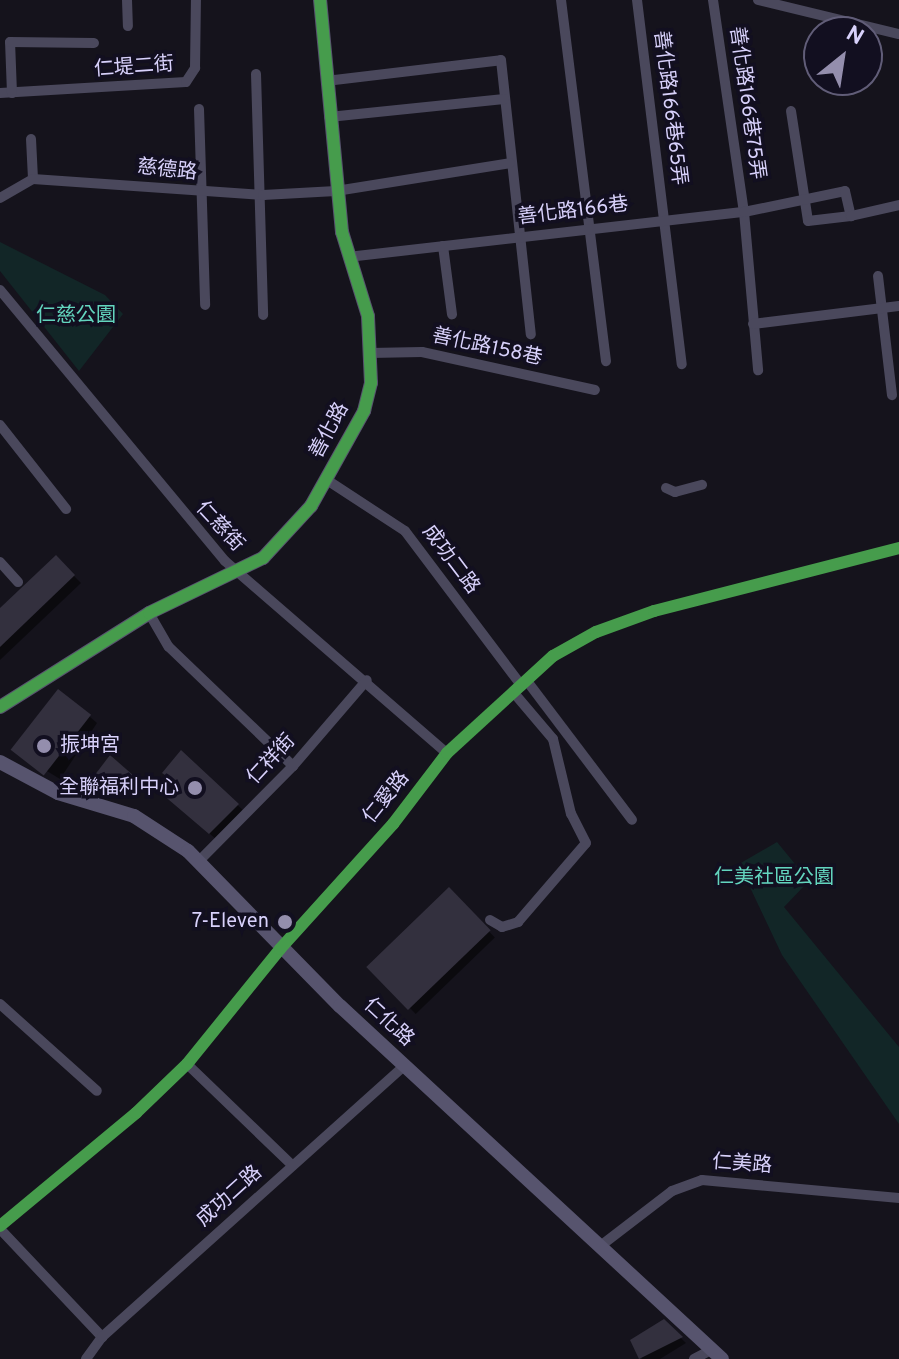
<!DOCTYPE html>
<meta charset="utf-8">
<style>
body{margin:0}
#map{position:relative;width:899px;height:1359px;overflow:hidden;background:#15131c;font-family:Overpass,"Noto Sans TC",sans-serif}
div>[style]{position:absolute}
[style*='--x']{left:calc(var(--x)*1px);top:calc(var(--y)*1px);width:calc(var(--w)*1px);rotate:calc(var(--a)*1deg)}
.green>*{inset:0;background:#122627}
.shadow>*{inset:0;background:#0007;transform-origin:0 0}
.building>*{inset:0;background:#33303e;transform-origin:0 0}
.street>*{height:10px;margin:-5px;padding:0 5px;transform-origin:5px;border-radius:5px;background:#4a485c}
.secondary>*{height:14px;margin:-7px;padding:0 7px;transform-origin:7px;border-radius:7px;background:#57546e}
.cycleway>*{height:12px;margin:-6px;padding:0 6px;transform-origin:6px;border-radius:6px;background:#469c4c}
.dots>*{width:22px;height:22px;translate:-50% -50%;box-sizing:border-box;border:4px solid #120f20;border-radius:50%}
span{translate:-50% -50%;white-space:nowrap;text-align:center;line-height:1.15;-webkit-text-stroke:7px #120f20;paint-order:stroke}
.street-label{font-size:20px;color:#d8d1fb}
.park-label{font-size:20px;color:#63d5be}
.poi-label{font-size:20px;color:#d8d1fb}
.left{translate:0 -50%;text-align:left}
.right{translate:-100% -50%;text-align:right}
.north{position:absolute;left:803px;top:16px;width:80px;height:80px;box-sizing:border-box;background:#120f20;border:2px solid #615d78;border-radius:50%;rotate:30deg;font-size:22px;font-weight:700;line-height:32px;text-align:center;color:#d8d1fb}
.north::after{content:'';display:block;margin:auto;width:28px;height:36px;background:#948ead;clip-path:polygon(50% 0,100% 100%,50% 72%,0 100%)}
</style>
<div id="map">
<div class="green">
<i style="clip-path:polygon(0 242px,105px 295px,123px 314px,79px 371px,0 271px)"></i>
<i style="clip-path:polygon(777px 842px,809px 881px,784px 907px,899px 1047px,899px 1124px,782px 955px,739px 864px)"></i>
</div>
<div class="shadow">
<i style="clip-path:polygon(56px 558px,81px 583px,0 660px,0 611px)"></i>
<i style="clip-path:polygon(89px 716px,97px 723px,60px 779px,19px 754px)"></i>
<i style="clip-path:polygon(181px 753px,245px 812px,217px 840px,172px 801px,174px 782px,165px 773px)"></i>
<i style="clip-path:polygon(110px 758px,135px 780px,128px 791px,94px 780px)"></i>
<i style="left:449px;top:890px;width:66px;height:110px;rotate:46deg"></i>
<i style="clip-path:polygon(664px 1322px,686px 1343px,660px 1359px,642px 1359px,633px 1341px)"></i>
</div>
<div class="building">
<i style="clip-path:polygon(56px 555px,75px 575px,0 647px,0 608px)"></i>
<i style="left:58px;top:689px;width:42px;height:77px;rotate:38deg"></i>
<i style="clip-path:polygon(181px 750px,239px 804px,209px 834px,162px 794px,173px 781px,162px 773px)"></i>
<i style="clip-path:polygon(110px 755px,134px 776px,125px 789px,91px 780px)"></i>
<i style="left:449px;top:887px;width:60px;height:115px;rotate:46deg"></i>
<i style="clip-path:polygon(664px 1319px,683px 1337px,639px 1359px,630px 1340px)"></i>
</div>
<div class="street">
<i style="--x:127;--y:0;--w:26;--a:88"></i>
<i style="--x:561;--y:0;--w:364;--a:82.9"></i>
<i style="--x:637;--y:0;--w:367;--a:83"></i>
<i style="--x:713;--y:0;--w:214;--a:81.7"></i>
<i style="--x:744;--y:212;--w:159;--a:84.9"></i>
<i style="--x:758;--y:0;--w:145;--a:13.6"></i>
<i style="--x:256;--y:74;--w:241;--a:88.3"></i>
<i style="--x:326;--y:81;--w:176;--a:-6.8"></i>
<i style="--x:501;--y:60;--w:276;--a:83.8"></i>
<i style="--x:0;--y:93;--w:186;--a:-3.4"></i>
<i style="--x:186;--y:82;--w:17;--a:-57"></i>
<i style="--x:195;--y:68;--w:68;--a:-89.2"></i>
<i style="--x:12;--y:93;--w:51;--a:-92.2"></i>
<i style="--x:10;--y:42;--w:84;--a:0.7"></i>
<i style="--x:199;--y:109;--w:196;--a:88.2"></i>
<i style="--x:791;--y:111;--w:111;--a:81.2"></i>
<i style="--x:808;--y:221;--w:43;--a:-6.6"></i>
<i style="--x:329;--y:117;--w:176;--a:-5.9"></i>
<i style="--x:31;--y:139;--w:40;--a:87.1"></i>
<i style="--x:0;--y:198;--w:38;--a:-30"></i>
<i style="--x:33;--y:179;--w:231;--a:4"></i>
<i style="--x:263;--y:195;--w:73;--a:-3.1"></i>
<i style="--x:336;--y:191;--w:176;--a:-9.1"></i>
<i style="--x:443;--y:246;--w:69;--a:82.5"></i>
<i style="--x:348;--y:257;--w:399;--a:-6.5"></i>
<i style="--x:744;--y:212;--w:103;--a:-11.7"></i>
<i style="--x:845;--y:191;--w:26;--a:77"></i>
<i style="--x:851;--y:216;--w:49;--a:-12.9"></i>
<i style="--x:878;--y:276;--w:120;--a:83.3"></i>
<i style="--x:0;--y:290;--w:352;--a:50.3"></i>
<i style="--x:225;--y:561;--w:294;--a:40.9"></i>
<i style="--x:753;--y:324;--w:147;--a:-7"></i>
<i style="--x:370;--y:353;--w:52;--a:-1.1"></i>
<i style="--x:422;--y:352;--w:177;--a:12.4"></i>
<i style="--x:0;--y:425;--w:107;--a:51.8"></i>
<i style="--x:327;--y:480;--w:93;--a:33.2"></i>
<i style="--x:405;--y:531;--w:194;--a:53"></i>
<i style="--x:666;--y:488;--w:10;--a:24"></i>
<i style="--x:675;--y:492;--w:28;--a:-15"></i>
<i style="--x:0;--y:562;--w:27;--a:48"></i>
<i style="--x:149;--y:613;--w:39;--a:60"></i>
<i style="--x:169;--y:647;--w:172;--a:43.8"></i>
<i style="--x:527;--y:681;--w:174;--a:52.9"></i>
<i style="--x:199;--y:861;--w:134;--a:-45.3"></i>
<i style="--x:293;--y:766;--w:113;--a:-49.3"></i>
<i style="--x:490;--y:920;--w:14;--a:30"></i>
<i style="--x:502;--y:927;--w:17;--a:-17"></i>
<i style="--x:518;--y:922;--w:104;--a:-49.3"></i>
<i style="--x:586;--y:843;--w:33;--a:-117"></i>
<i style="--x:571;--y:814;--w:77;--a:-103.5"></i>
<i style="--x:553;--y:739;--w:60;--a:-130.3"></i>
<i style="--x:0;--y:1004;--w:130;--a:41.9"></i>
<i style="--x:187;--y:1064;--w:146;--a:43.9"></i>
<i style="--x:0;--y:1226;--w:177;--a:-39.7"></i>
<i style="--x:136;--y:1113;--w:71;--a:-43.9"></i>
<i style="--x:187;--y:1064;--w:148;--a:-51"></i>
<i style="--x:280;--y:949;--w:169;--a:-47.9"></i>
<i style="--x:393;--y:824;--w:89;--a:-52.7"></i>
<i style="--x:447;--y:753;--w:144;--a:-42.5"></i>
<i style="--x:553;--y:656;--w:49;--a:-29.2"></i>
<i style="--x:596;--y:632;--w:62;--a:-19.9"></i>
<i style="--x:654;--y:611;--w:253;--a:-14.4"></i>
<i style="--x:0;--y:1229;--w:149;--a:46.6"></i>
<i style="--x:603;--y:1244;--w:87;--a:-37.5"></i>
<i style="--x:672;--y:1191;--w:32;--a:-20"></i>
<i style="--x:702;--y:1180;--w:198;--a:5.2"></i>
<i style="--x:86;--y:1359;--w:27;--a:-54"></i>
<i style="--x:102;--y:1337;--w:406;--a:-41.9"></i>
<i style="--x:694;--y:1359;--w:21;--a:-28"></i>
</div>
<div class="secondary">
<i style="--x:0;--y:707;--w:176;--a:-32.2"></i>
<i style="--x:149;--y:613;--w:127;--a:-25.8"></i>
<i style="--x:263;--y:558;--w:71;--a:-47.3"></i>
<i style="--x:311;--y:506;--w:109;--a:-60.8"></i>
<i style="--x:364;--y:411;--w:29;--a:-76"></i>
<i style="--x:371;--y:383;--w:67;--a:-92.6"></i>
<i style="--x:368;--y:316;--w:88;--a:-107.2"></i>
<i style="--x:342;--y:232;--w:233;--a:-95.4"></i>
<i style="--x:0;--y:762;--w:66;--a:28.1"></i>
<i style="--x:58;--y:793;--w:79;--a:16.8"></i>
<i style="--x:134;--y:816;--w:64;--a:32.9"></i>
<i style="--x:188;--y:851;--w:217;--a:45.6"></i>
<i style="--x:340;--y:1006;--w:520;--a:42.74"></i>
</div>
<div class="cycleway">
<i style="--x:0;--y:707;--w:176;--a:-32.2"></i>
<i style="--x:149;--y:613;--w:127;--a:-25.8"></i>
<i style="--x:263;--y:558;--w:71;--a:-47.3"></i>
<i style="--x:311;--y:506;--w:109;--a:-60.8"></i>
<i style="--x:364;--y:411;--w:29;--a:-76"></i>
<i style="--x:371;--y:383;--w:67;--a:-92.6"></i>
<i style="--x:368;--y:316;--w:88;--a:-107.2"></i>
<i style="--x:342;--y:232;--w:233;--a:-95.4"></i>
<i style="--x:0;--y:1226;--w:177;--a:-39.7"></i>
<i style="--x:136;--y:1113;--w:71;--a:-43.9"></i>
<i style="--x:187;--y:1064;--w:148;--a:-51"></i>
<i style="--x:280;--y:949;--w:169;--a:-47.9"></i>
<i style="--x:393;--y:824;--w:89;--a:-52.7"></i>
<i style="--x:447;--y:753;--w:144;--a:-42.5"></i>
<i style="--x:553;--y:656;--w:49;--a:-29.2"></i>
<i style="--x:596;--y:632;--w:62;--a:-19.9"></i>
<i style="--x:654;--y:611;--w:253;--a:-14.4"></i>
</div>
<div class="dots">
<i style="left:44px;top:746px;background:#948ead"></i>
<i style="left:195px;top:788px;background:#948ead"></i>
<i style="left:285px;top:922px;background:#948ead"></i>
</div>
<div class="street-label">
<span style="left:134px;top:68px;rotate:-4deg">仁堤二街</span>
<span style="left:746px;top:103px;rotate:82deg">善化路166巷75弄</span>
<span style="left:669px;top:108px;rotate:83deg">善化路166巷65弄</span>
<span style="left:167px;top:171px;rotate:6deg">慈德路</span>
<span style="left:573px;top:212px;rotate:-7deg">善化路166巷</span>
<span style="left:487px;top:348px;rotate:12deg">善化路158巷</span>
<span style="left:330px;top:431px;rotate:-62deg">善化路</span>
<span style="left:219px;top:527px;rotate:47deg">仁慈街</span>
<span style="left:450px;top:560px;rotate:53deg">成功二路</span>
<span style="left:272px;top:760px;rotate:-47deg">仁祥街</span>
<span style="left:387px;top:798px;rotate:-51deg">仁愛路</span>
<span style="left:388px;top:1023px;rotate:43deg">仁化路</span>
<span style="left:742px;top:1165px;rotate:4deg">仁美路</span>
<span style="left:230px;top:1197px;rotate:-42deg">成功二路</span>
</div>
<div class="park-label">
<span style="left:76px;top:316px">仁慈公園</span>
<span style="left:774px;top:878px">仁美社區公園</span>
</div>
<div class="poi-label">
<span class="left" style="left:60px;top:746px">振坤宮</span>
<span class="right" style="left:179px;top:788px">全聯福利中心</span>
<span class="right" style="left:269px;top:922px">7-Eleven</span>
</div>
<div class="north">N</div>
</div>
